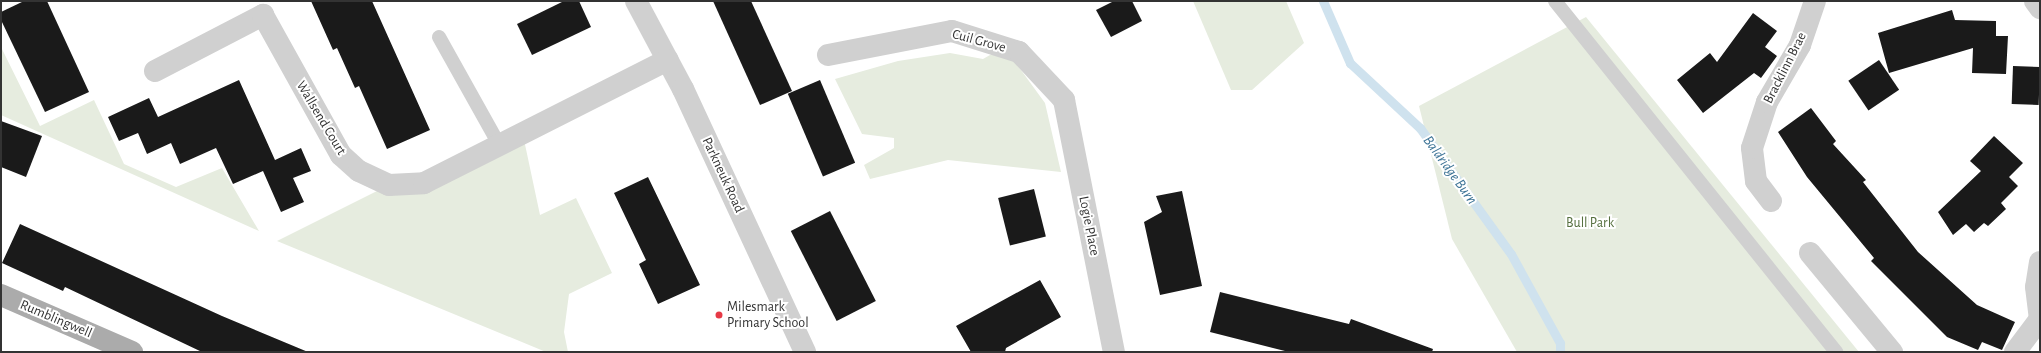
<!DOCTYPE html>
<style>
body{margin:0}
#map{position:relative;width:2041px;height:353px;overflow:hidden;background:#fff;font-family:"Alegreya Sans",sans-serif}
div>[style]{position:absolute}
[style*='--x']{left:calc(var(--x)*1px);top:calc(var(--y)*1px);width:calc(var(--w)*1px);rotate:calc(var(--a)*1deg)}
.green>*{inset:0;background:#e6ecdf}
.stream>*{height:9px;margin:-4.5px;padding:0 4.5px;transform-origin:4.5px;border-radius:4.5px;background:#cfe2ee}
.building>*{inset:0;background:#1a1a1a;transform-origin:0 0}
.lane>*{height:14px;margin:-7px;padding:0 7px;transform-origin:7px;border-radius:7px;background:#d0d0d0}
.street>*{height:22px;margin:-11px;padding:0 11px;transform-origin:11px;border-radius:11px;background:#d0d0d0}
.primary>*{height:22px;margin:-11px;padding:0 11px;transform-origin:11px;border-radius:11px;background:#ababab}
.dots>*{width:11px;height:11px;translate:-50% -50%;box-sizing:border-box;border:2px solid #fff;border-radius:50%}
span{translate:-50% -50%;white-space:nowrap;text-align:center;line-height:1.15;-webkit-text-stroke:4px #fff;paint-order:stroke}
.street-label{font-size:14px;color:#333}
.park-label{font-size:14px;color:#56703f}
.poi-label{font-size:14px;color:#333}
.left{translate:0 -50%;text-align:left}
.water-label{font-size:15px;color:#3f7597;font-style:italic}
.frame{position:absolute;inset:0;border:2px solid #333;pointer-events:none}
</style>
<div id="map">
<div class="green">
<i style="clip-path:polygon(1193px 1px,1286px 1px,1304px 43px,1252px 90px,1231px 90px)"></i>
<i style="clip-path:polygon(1586px 17px,1859px 352px,1517px 352px,1452px 239px,1419px 106px)"></i>
<i style="clip-path:polygon(1px 47px,40px 126px,94px 100px,124px 164px,176px 187px,222px 168px,259px 231px,1px 115px)"></i>
<i style="clip-path:polygon(997px 51px,1015px 62px,1045px 103px,1061px 172px,948px 160px,870px 179px,864px 165px,894px 148px,894px 138px,862px 134px,835px 79px,898px 61px,950px 53px,983px 59px)"></i>
<i style="clip-path:polygon(523px 135px,540px 215px,576px 198px,612px 273px,569px 294px,564px 332px,568px 352px,546px 352px,277px 241px,389px 185px)"></i>
</div>
<div class="stream">
<i style="--x:1323;--y:1;--w:68;--a:66.5"></i>
<i style="--x:1350;--y:63;--w:96;--a:42.9"></i>
<i style="--x:1420;--y:128;--w:155;--a:54.2"></i>
<i style="--x:1511;--y:254;--w:102;--a:61.2"></i>
<i style="--x:1560;--y:343;--w:9;--a:90"></i>
</div>
<div class="building">
<i style="clip-path:polygon(24px 1px,47px 1px,89px 92px,45px 112px,1px 20px,1px 12px)"></i>
<i style="clip-path:polygon(311px 1px,372px 1px,430px 130px,387px 149px,359px 86px,355px 88px,337px 48px,333px 50px)"></i>
<i style="clip-path:polygon(564px 1px,579px 1px,591px 27px,532px 55px,517px 24px)"></i>
<i style="clip-path:polygon(713px 1px,751px 1px,792px 91px,760px 105px)"></i>
<i style="clip-path:polygon(1114px 1px,1132px 1px,1142px 21px,1111px 37px,1096px 10px)"></i>
<i style="clip-path:polygon(1952px 10px,1955px 20px,1996px 21px,1996px 36px,2008px 36px,2006px 74px,1972px 73px,1973px 48px,1889px 73px,1878px 33px)"></i>
<i style="clip-path:polygon(1753px 13px,1777px 31px,1765px 47px,1777px 56px,1761px 78px,1754px 73px,1703px 113px,1677px 80px,1710px 53px,1717px 62px)"></i>
<i style="left:1879px;top:60px;width:36px;height:37px;rotate:56deg"></i>
<i style="left:2013px;top:66px;width:27px;height:38px;rotate:2deg"></i>
<i style="clip-path:polygon(239px 80px,275px 160px,301px 148px,311px 171px,293px 178px,304px 202px,281px 212px,263px 171px,233px 184px,216px 148px,180px 164px,171px 143px,147px 154px,138px 133px,119px 141px,108px 117px,149px 98px,158px 117px)"></i>
<i style="left:820px;top:80px;width:90px;height:35px;rotate:67deg"></i>
<i style="clip-path:polygon(1811px 108px,1836px 141px,1833px 144px,1866px 180px,1863px 182px,1918px 252px,1977px 305px,2015px 322px,2002px 350px,1982px 342px,1978px 350px,1947px 337px,1871px 261px,1874px 258px,1807px 177px,1778px 132px)"></i>
<i style="clip-path:polygon(1px 121px,42px 136px,26px 177px,1px 167px)"></i>
<i style="clip-path:polygon(1994px 136px,2023px 163px,2009px 177px,2018px 186px,2001px 203px,2006px 209px,1988px 226px,1984px 223px,1974px 232px,1966px 224px,1953px 235px,1938px 212px,1981px 171px,1970px 161px)"></i>
<i style="clip-path:polygon(648px 177px,700px 285px,658px 304px,639px 264px,646px 260px,614px 193px)"></i>
<i style="left:1034px;top:189px;width:49px;height:37px;rotate:76deg"></i>
<i style="clip-path:polygon(1182px 191px,1202px 286px,1160px 295px,1144px 222px,1162px 212px,1156px 196px)"></i>
<i style="left:830px;top:211px;width:101px;height:44px;rotate:63deg"></i>
<i style="clip-path:polygon(20px 224px,222px 316px,308px 352px,202px 352px,65px 287px,63px 291px,2px 263px)"></i>
<i style="clip-path:polygon(1040px 280px,1061px 317px,1006px 348px,1005px 352px,971px 352px,956px 326px)"></i>
<i style="clip-path:polygon(1220px 292px,1349px 324px,1351px 319px,1433px 349px,1432px 352px,1289px 352px,1210px 332px)"></i>
</div>
<div class="lane">
<i style="--x:1555;--y:1;--w:450;--a:51.3"></i>
<i style="--x:439;--y:37;--w:125;--a:60.8"></i>
</div>
<div class="street">
<i style="--x:636;--y:1;--w:100;--a:61.9"></i>
<i style="--x:683;--y:89;--w:290;--a:65.1"></i>
<i style="--x:2035;--y:1;--w:9;--a:54"></i>
<i style="--x:828;--y:55;--w:126;--a:-11"></i>
<i style="--x:952;--y:31;--w:70;--a:17.4"></i>
<i style="--x:1019;--y:52;--w:66;--a:46.8"></i>
<i style="--x:1064;--y:100;--w:257;--a:78.8"></i>
<i style="--x:155;--y:71;--w:122;--a:-27.4"></i>
<i style="--x:263;--y:15;--w:160;--a:60.9"></i>
<i style="--x:341;--y:155;--w:24;--a:42"></i>
<i style="--x:359;--y:171;--w:33;--a:25"></i>
<i style="--x:389;--y:185;--w:35;--a:-3"></i>
<i style="--x:424;--y:183;--w:273;--a:-26.8"></i>
<i style="--x:1771;--y:201;--w:25;--a:-127"></i>
<i style="--x:1756;--y:181;--w:33;--a:-97"></i>
<i style="--x:1752;--y:148;--w:48;--a:-71.9"></i>
<i style="--x:1767;--y:102;--w:66;--a:-59.9"></i>
<i style="--x:1800;--y:45;--w:46;--a:-71.2"></i>
<i style="--x:1810;--y:253;--w:129;--a:50.4"></i>
<i style="--x:2040;--y:262;--w:25;--a:99"></i>
<i style="--x:2036;--y:287;--w:35;--a:83"></i>
<i style="--x:2015;--y:352;--w:40;--a:-53"></i>
</div>
<div class="primary">
<i style="--x:1;--y:295;--w:143;--a:23.5"></i>
</div>
<div class="dots">
<i style="left:719px;top:315px;background:#e63946"></i>
</div>
<div class="street-label">
<span style="left:979px;top:41px;rotate:15deg">Cuil Grove</span>
<span style="left:1785px;top:68px;rotate:-63deg">Bracklinn Brae</span>
<span style="left:321px;top:118px;rotate:59deg">Wallsend Court</span>
<span style="left:723px;top:175px;rotate:65deg">Parkneuk Road</span>
<span style="left:1089px;top:226px;rotate:79deg">Logie Place</span>
<span style="left:56px;top:319px;rotate:23deg">Rumblingwell</span>
</div>
<div class="park-label">
<span style="left:1590px;top:223px">Bull Park</span>
</div>
<div class="poi-label">
<span class="left" style="left:727px;top:315px">Milesmark<br>Primary School</span>
</div>
<div class="water-label">
<span style="left:1450px;top:170px;rotate:54deg">Baldridge Burn</span>
</div>
<div class="frame"></div>
</div>
